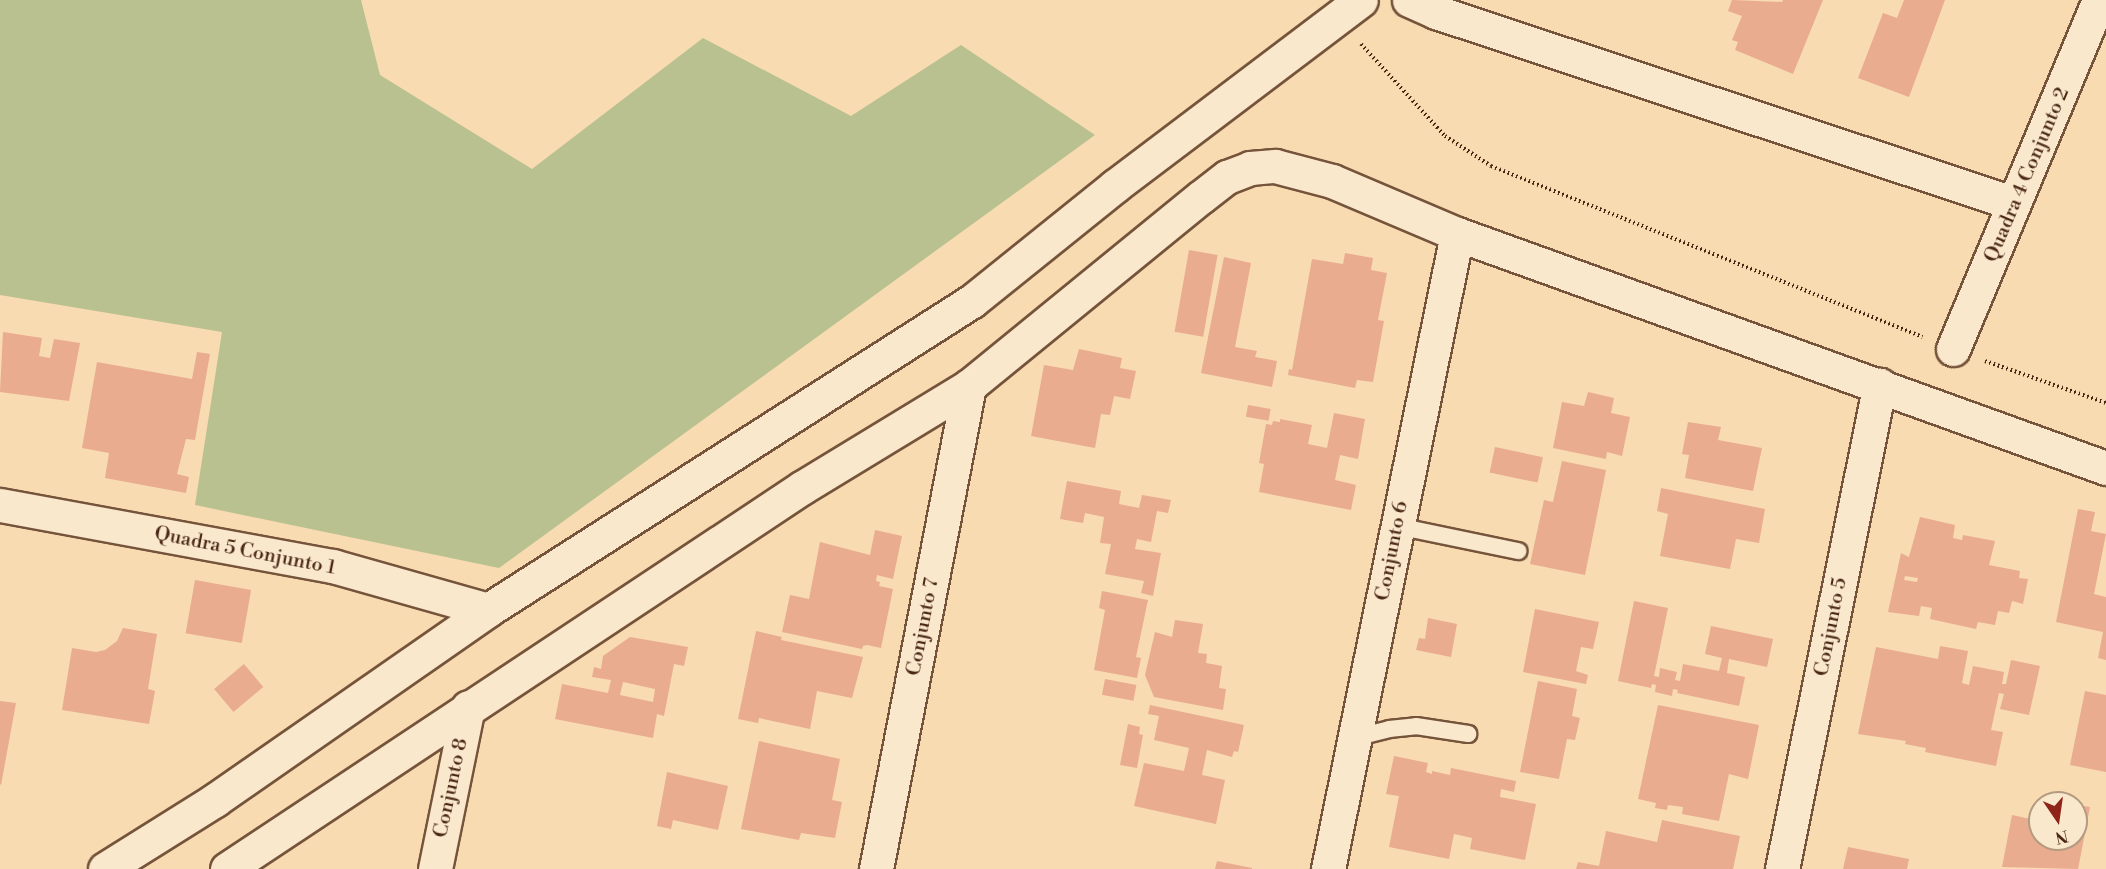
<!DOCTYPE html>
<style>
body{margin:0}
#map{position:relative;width:2106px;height:869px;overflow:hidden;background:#f8dbb0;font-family:"Libre Bodoni",serif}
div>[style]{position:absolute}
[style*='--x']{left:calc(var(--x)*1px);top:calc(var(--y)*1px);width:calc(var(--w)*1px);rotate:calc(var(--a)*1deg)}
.green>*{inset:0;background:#b8c18f}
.building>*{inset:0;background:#e9ac8f;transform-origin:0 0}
.path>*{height:4px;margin-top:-2px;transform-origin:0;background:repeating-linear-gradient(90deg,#492714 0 1.5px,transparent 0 4.5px)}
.roads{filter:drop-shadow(2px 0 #75543b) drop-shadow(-2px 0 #75543b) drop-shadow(0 2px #75543b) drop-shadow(0 -2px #75543b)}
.service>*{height:16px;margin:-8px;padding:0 8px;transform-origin:8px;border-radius:8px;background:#fae8cc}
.minor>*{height:33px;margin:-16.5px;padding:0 16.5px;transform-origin:16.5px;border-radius:16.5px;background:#fae8cc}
span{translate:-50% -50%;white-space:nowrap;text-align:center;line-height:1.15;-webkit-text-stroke:5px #fae8cc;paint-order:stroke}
.street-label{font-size:20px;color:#492714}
.north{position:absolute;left:2028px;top:791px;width:60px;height:60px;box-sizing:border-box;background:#fae8cc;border:2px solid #b39b82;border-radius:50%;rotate:167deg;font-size:16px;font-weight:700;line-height:24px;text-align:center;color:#492714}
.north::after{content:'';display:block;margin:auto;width:21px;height:27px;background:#8f2418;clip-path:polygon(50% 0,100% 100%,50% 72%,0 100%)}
</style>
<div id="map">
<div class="green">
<i style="clip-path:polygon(0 0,361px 0,380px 75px,532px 169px,703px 38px,851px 116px,961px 45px,1095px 135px,499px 568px,195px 505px,222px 332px,0 295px)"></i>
</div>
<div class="building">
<i style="clip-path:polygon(1732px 0,1782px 2px,1783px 0,1823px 0,1793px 74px,1735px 50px,1738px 42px,1732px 40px,1742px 16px,1728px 11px)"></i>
<i style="clip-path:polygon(1904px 0,1945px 0,1909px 97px,1858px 78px,1883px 13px,1897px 18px)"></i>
<i style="left:1189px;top:250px;width:29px;height:83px;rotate:10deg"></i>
<i style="clip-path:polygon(1345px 253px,1373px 258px,1371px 270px,1387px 273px,1378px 320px,1384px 321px,1373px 382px,1357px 380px,1355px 388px,1288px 375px,1289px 369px,1292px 370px,1312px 259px,1343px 264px)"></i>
<i style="clip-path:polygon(1224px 257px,1251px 263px,1235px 347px,1257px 351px,1255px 357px,1277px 361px,1272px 387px,1201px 373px)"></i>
<i style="clip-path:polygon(3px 332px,42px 338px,39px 356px,50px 358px,54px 339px,80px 343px,69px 401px,0 392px)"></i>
<i style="clip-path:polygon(1079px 349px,1122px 358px,1120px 368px,1136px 371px,1130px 399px,1114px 396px,1110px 415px,1101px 414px,1095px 448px,1031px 436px,1044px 365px,1073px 370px)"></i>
<i style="clip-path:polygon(197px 352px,210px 354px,195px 440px,186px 439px,177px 474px,189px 477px,186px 493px,105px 478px,109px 453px,82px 448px,97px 362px,192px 379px)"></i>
<i style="clip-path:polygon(1588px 392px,1614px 398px,1611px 413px,1630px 417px,1622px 456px,1607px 452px,1606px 459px,1553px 448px,1562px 402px,1584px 406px)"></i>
<i style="left:1248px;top:405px;width:23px;height:12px;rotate:10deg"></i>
<i style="clip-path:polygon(1334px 413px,1365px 419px,1358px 459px,1340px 455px,1335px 480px,1356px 485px,1351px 510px,1259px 492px,1264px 464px,1259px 463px,1266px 424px,1272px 425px,1273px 421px,1280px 422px,1280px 419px,1312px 425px,1308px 444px,1327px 448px)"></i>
<i style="clip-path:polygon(1688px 422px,1721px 427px,1718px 440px,1762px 448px,1753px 491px,1685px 478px,1689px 455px,1682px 454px)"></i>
<i style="left:1495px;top:447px;width:49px;height:26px;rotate:12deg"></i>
<i style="clip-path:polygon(1562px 461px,1606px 470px,1585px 575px,1530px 564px,1544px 500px,1553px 502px)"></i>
<i style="clip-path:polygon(1067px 481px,1121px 491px,1119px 504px,1139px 508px,1142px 495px,1171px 500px,1168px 513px,1157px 511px,1151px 542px,1137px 539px,1135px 549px,1161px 553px,1153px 596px,1141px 593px,1144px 581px,1105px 574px,1111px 544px,1100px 543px,1104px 517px,1085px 513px,1083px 523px,1060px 519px)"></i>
<i style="clip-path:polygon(1661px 488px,1765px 509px,1759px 543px,1736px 539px,1730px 569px,1660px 556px,1668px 514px,1657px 511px)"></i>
<i style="clip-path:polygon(2078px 509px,2095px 512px,2091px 531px,2106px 534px,2094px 594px,2106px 597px,2106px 660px,2098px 658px,2103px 632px,2056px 622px)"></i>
<i style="clip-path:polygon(evenodd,1920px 517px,1955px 525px,1953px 538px,1962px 540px,1963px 535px,1995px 541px,1989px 565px,2020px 571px,2019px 578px,2028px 579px,2023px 604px,2012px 601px,2009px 613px,1998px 611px,1995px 625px,1978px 622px,1976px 629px,1930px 619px,1932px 608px,1921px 606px,1919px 616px,1888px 612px,1901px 553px,1909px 557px,1920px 517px,1905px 576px,1918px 578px,1917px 582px,1904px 580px,1905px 576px)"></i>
<i style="clip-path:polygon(875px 530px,902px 536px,893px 579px,877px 575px,876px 581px,880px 582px,879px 586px,893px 589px,881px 648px,867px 645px,863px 646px,862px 649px,782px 632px,790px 595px,809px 599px,820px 542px,870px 555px)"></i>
<i style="left:195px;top:580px;width:57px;height:54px;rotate:10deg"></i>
<i style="clip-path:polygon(1102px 591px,1148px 600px,1136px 657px,1141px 658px,1137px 678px,1094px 670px,1105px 610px,1099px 608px)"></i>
<i style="clip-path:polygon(1634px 601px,1668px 608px,1654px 676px,1659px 677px,1660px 668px,1677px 672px,1675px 680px,1680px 681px,1683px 664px,1719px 671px,1722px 658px,1705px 654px,1711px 626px,1773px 639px,1767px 667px,1729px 659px,1727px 673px,1745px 677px,1739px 706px,1677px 693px,1678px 690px,1673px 689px,1672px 696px,1655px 692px,1656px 685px,1652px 684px,1651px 688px,1618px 681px)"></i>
<i style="clip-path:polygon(1535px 609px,1599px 622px,1593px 649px,1581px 647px,1576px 671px,1588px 675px,1586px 684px,1523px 672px)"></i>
<i style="clip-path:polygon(1428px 618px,1457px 624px,1451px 657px,1416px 650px,1419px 638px,1425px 639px)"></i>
<i style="clip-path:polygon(1175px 620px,1203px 624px,1198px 653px,1207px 654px,1206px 663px,1222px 666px,1219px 688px,1226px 689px,1223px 710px,1154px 697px,1145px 675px,1155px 632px,1172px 637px)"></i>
<i style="clip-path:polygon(123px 628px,157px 634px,148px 689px,155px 691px,149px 724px,62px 710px,72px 648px,96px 652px,105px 650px,117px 641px)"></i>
<i style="clip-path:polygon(756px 631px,782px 637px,781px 640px,863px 657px,852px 698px,817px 691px,810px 729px,759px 718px,758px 723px,738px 719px)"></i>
<i style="clip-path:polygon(evenodd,630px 637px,688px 647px,684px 666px,674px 664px,664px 716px,657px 714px,653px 738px,555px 719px,562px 684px,608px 693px,611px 680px,592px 677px,594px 667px,601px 669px,603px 656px,630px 637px,623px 682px,655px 689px,653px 702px,620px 695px,623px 682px)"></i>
<i style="clip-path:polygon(1940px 646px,1968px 651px,1962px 683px,1969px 685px,1973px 666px,2004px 672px,2002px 684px,2006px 684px,2011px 660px,2040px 666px,2029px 715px,2000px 709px,2004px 694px,1999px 693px,1991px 730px,2003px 732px,1996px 766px,1925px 752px,1926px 748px,1905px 744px,1906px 741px,1858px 734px,1876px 647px,1938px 659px)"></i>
<i style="left:244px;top:664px;width:30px;height:39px;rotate:50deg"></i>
<i style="left:1105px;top:679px;width:32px;height:16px;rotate:11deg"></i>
<i style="clip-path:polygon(1538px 681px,1577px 689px,1572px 716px,1580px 718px,1575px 740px,1567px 739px,1559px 779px,1520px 772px)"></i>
<i style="clip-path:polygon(2085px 691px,2106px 695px,2106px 772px,2070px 765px)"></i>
<i style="clip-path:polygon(0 701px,16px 703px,1px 785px,0 784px)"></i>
<i style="clip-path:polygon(1150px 705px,1244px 725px,1238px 752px,1234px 751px,1232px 757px,1207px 750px,1202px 775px,1225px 780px,1216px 824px,1134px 806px,1144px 763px,1184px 771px,1189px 748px,1154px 740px,1159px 716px,1148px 714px)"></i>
<i style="clip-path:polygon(1658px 705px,1759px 725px,1748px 779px,1729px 774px,1719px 821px,1682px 814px,1683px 807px,1668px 805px,1667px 810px,1655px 808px,1656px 803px,1638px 799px)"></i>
<i style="clip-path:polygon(1128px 724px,1140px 727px,1139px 734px,1143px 735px,1137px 768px,1120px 765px)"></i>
<i style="clip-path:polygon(759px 741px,840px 759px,832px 800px,842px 802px,835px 838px,801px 833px,799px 840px,741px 829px)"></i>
<i style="clip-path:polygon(1394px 756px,1428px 763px,1426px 772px,1432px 774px,1432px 771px,1450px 775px,1451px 768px,1516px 781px,1514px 792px,1501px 789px,1500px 797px,1536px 804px,1525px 860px,1470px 849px,1472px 838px,1454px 834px,1449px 859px,1389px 847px,1399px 796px,1386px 794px)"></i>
<i style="clip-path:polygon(667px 772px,728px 786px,718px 830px,673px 820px,671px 829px,657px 826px)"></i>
<i style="clip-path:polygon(2076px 805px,2090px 807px,2078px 869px,2002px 867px,2012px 815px,2040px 821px,2040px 839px,2076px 839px)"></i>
<i style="clip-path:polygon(1662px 820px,1740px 836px,1733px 869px,1576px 869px,1578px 862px,1599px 866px,1606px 831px,1657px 842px)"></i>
<i style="clip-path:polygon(1848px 847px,1909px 859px,1907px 869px,1843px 869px)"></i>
<i style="clip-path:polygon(1217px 861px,1252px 868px,1252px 869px,1215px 869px)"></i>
</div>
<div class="path">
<i style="--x:1361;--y:44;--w:125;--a:47.6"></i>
<i style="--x:1445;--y:136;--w:55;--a:33.1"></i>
<i style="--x:1491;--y:166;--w:464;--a:21.6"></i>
<i style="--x:1985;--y:361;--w:128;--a:19.1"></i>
</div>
<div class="roads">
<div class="service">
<i style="--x:1397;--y:526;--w:124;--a:11.7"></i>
<i style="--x:1354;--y:738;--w:36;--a:-14"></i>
<i style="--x:1389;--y:729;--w:27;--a:-6"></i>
<i style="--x:1416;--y:726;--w:53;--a:8.7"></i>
</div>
<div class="minor">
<i style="--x:1409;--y:0;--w:30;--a:24"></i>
<i style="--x:1436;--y:12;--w:608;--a:18.32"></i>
<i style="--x:1953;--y:349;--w:378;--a:-67.3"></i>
<i style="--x:0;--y:505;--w:339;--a:10.4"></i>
<i style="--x:333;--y:566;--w:161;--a:15.8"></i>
<i style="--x:105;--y:869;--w:130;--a:-32.1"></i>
<i style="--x:215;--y:800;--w:333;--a:-34.8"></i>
<i style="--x:488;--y:610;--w:574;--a:-32.56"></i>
<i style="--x:972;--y:301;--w:184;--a:-38.8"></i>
<i style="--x:1115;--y:186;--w:308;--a:-37.1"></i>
<i style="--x:227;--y:869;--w:691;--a:-33.55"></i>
<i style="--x:803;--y:487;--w:194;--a:-31.3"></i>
<i style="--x:969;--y:386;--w:299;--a:-39.2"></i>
<i style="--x:1201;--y:197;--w:33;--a:-38"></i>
<i style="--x:1227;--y:177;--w:25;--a:-21"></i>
<i style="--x:1250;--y:168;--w:25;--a:-5"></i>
<i style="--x:1275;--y:166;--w:59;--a:14.7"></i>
<i style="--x:1332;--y:181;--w:136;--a:23"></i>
<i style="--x:1457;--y:234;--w:690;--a:19.83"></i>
<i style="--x:435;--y:869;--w:165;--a:-78.5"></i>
<i style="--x:876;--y:869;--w:492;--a:-79.1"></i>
<i style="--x:1328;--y:869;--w:648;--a:-78.52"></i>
<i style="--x:1782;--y:869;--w:494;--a:-78.6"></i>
</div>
</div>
<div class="street-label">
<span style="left:2027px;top:175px;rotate:-67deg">Quadra 4 Conjunto 2</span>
<span style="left:245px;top:551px;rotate:11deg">Quadra 5 Conjunto 1</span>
<span style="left:1392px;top:551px;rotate:-79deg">Conjunto 6</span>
<span style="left:923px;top:627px;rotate:-79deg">Conjunto 7</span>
<span style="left:1831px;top:627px;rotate:-79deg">Conjunto 5</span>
<span style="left:451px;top:788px;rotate:-78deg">Conjunto 8</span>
</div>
<div class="north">N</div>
</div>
